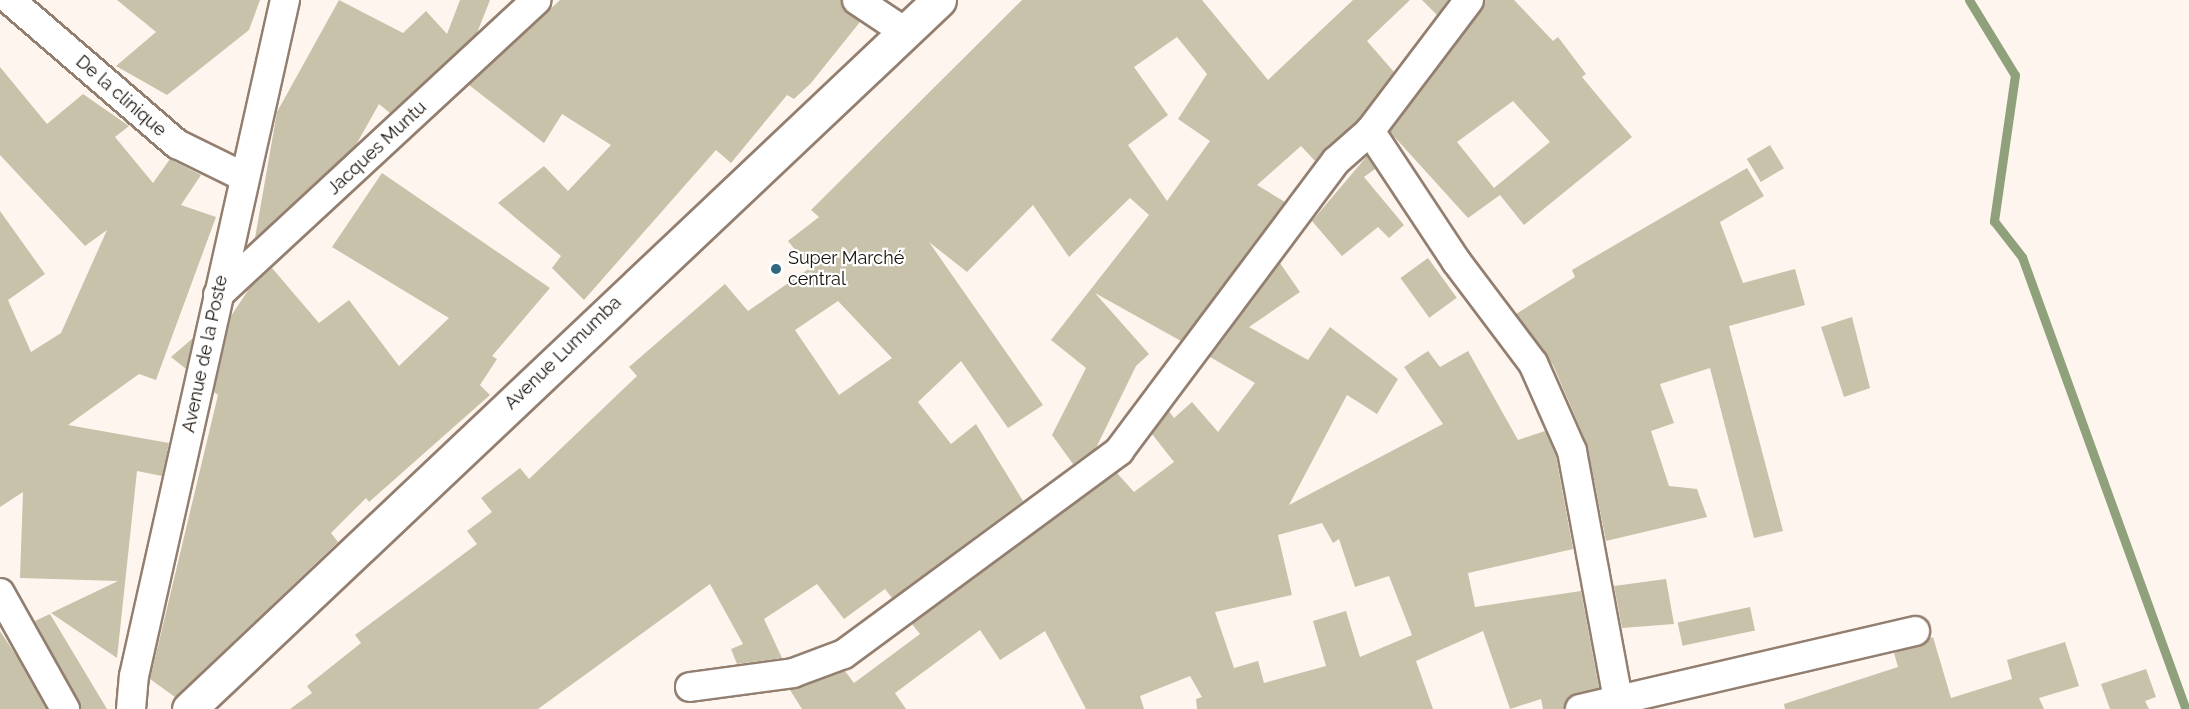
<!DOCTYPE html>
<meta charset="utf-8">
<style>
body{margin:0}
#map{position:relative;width:2189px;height:709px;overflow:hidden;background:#fef5ee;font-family:Raleway,sans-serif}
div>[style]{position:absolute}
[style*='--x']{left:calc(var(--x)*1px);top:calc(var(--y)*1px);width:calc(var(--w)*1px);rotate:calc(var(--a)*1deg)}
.stream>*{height:9px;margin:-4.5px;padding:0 4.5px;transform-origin:4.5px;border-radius:4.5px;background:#8ea17a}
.building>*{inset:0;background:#c8c2aa;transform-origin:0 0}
.roads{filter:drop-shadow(2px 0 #937f70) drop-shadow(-2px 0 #937f70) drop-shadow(0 2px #937f70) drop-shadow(0 -2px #937f70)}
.street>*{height:28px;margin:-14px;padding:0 14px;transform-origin:14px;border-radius:14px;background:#fff}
.secondary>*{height:33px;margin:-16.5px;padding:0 16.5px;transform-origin:16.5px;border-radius:16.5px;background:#fff}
.dots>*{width:16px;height:16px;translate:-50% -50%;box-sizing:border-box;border:3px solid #fff;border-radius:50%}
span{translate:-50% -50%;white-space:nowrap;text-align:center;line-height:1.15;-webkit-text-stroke:4.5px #fff;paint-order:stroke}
.street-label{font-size:18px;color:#17100a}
.poi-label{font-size:18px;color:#17100a}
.left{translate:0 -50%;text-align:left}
</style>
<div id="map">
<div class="stream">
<i style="--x:1969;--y:0;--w:88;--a:58.5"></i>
<i style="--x:2015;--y:75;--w:148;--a:98.2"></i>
<i style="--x:1994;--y:221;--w:46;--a:52.1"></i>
<i style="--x:2022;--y:257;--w:481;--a:70.1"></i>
</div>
<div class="building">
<i style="clip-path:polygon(117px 0,260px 0,249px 30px,167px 95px,116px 66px,156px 32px)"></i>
<i style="clip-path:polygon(339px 0,403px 33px,426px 11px,447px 34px,460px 0,490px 0,477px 33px,390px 113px,379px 104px,356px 145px,255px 238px,277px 112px)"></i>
<i style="clip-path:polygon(560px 0,841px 0,860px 22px,811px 83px,794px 99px,787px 95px,731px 163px,716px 150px,584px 300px,552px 268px,561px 256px,498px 203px,544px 166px,568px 191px,611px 145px,562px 114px,544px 143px,469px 85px)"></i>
<i style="clip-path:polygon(evenodd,1022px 0,1202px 0,1268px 80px,1353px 0,1410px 0,1367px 41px,1394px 72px,1358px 120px,1315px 161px,1301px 146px,1257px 185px,1285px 202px,1181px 341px,1095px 293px,1149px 354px,1136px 366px,1096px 448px,1073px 464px,1052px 435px,1086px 368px,1051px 340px,1149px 215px,1130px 198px,1069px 257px,1033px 205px,967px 272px,929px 242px,1043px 405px,1008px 428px,961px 361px,918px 402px,951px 444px,976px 424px,1023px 501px,892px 598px,885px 589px,844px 619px,817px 584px,764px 619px,782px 658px,737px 664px,731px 649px,743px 644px,710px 584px,538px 709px,290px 709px,312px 693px,307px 686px,361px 643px,355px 635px,477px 544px,467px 531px,492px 512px,481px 498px,520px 468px,529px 479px,637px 376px,629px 367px,725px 284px,748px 311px,810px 268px,788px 241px,819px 217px,811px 210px,1022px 0,1177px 37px,1207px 74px,1178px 119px,1210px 141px,1167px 201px,1128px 145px,1168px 115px,1134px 67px,1177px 37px,1022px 0,838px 301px,892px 358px,839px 395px,795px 330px,838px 301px)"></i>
<i style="clip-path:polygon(1422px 0,1448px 0,1437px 15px)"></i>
<i style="clip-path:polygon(evenodd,1485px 0,1514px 0,1553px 41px,1558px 37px,1586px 74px,1582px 77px,1632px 137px,1524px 225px,1500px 195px,1468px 218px,1390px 132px,1485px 0,1513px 101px,1550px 142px,1494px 188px,1457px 142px,1513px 101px)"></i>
<i style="clip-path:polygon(0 67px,47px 124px,83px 94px,129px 126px,115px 137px,153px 183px,170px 159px,201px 175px,181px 205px,216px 217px,156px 380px,139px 374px,68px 425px,169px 443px,162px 476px,137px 471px,117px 658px,51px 613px,118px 581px,20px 578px,23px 492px,0 507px,0 211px,45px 274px,8px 300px,31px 352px,61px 333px,107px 230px,85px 246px,0 155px)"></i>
<i style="left:1770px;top:145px;width:27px;height:27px;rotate:59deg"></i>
<i style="clip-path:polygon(1367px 156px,1375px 169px,1364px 177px,1404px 225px,1389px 238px,1378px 227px,1342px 256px,1312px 221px)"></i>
<i style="clip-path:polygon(1747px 168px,1764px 196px,1720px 222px,1743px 283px,1795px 269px,1805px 305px,1729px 326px,1783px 531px,1754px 538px,1710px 368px,1660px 384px,1674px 423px,1651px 431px,1669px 486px,1697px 489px,1707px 517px,1606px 541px,1587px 444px,1553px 365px,1516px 314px,1575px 277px,1572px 270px)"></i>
<i style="clip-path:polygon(382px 173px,550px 288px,492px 356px,497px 359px,480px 385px,490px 395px,369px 502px,366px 498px,331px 533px,338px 542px,175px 697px,150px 679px,218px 395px,214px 392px,231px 316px,249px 289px,272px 268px,319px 323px,349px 300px,399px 366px,449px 318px,332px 247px)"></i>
<i style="left:1428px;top:258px;width:49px;height:34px;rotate:54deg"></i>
<i style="clip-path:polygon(evenodd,1280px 263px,1300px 292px,1249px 327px,1308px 360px,1330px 327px,1398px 379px,1377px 414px,1347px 395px,1289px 505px,1443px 424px,1404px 367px,1428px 351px,1440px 367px,1468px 351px,1518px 440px,1545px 431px,1556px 456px,1573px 549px,1468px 573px,1475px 607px,1581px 591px,1599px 688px,1569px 697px,1564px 709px,1543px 709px,1541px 699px,1510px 709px,1483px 631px,1416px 661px,1433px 709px,1197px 709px,1196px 699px,1202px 697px,1190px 676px,1140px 696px,1144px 709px,1086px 709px,1045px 631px,1000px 660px,980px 630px,895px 693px,906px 709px,802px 709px,790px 690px,845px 671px,854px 683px,920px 634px,912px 624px,1117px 473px,1134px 492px,1174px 462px,1152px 434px,1169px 411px,1174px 418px,1192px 402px,1218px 432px,1255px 383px,1210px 357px,1280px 263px,1322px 523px,1333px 543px,1339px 539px,1355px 587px,1389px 576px,1412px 635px,1360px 657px,1346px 611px,1313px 621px,1326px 666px,1264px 683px,1258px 661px,1234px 668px,1215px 612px,1292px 595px,1278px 535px,1322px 523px)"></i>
<i style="clip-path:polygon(1852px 317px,1870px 388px,1844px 397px,1821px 327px)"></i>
<i style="clip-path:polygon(193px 338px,186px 369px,171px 357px)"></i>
<i style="clip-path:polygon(1666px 579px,1674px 624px,1622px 628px,1614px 586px)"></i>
<i style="left:1750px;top:607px;width:24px;height:74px;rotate:78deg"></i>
<i style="clip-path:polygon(50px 614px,107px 709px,81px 709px,35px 621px)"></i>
<i style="clip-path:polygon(0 631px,17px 657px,46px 709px,0 709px)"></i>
<i style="clip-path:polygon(1933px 637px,1951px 698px,2012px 679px,2007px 660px,2065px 642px,2079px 686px,2039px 698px,2044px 709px,1785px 709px,1784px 704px,1898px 667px,1894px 653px)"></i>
<i style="clip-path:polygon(2146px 669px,2156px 697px,2145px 701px,2149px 709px,2110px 709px,2101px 684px)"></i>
</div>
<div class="roads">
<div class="street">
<i style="--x:10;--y:0;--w:221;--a:40.8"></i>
<i style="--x:177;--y:144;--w:72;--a:26.2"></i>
<i style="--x:857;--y:0;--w:54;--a:33.7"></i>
<i style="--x:1370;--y:131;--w:156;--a:56.5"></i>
<i style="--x:1456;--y:261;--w:128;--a:53"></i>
<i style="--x:1533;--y:363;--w:96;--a:66.1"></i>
<i style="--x:1572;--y:451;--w:262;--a:79.5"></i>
<i style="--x:218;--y:295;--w:434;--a:-42.8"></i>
<i style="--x:0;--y:593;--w:133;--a:60.7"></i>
<i style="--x:690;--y:687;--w:104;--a:-7.7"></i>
<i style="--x:793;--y:673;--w:54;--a:-20.4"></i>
<i style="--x:844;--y:654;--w:342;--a:-36.4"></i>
<i style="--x:1119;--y:451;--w:362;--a:-53.2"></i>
<i style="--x:1336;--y:161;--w:45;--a:-41.4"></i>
<i style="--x:1370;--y:131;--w:164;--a:-52.9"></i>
<i style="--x:131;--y:709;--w:33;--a:-85"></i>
<i style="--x:134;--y:676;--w:693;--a:-77.41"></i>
<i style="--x:1580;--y:709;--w:344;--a:-13.1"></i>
</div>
<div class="secondary">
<i style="--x:189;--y:709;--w:1032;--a:-43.39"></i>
</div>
</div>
<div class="dots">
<i style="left:776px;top:269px;background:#306882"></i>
</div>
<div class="street-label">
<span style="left:121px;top:96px;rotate:41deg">De la clinique</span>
<span style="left:377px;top:148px;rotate:-43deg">Jacques Muntu</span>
<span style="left:563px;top:353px;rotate:-44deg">Avenue Lumumba</span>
<span style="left:205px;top:354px;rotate:-78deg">Avenue de la Poste</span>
</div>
<div class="poi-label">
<span class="left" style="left:788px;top:269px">Super Marché<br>central</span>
</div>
</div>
